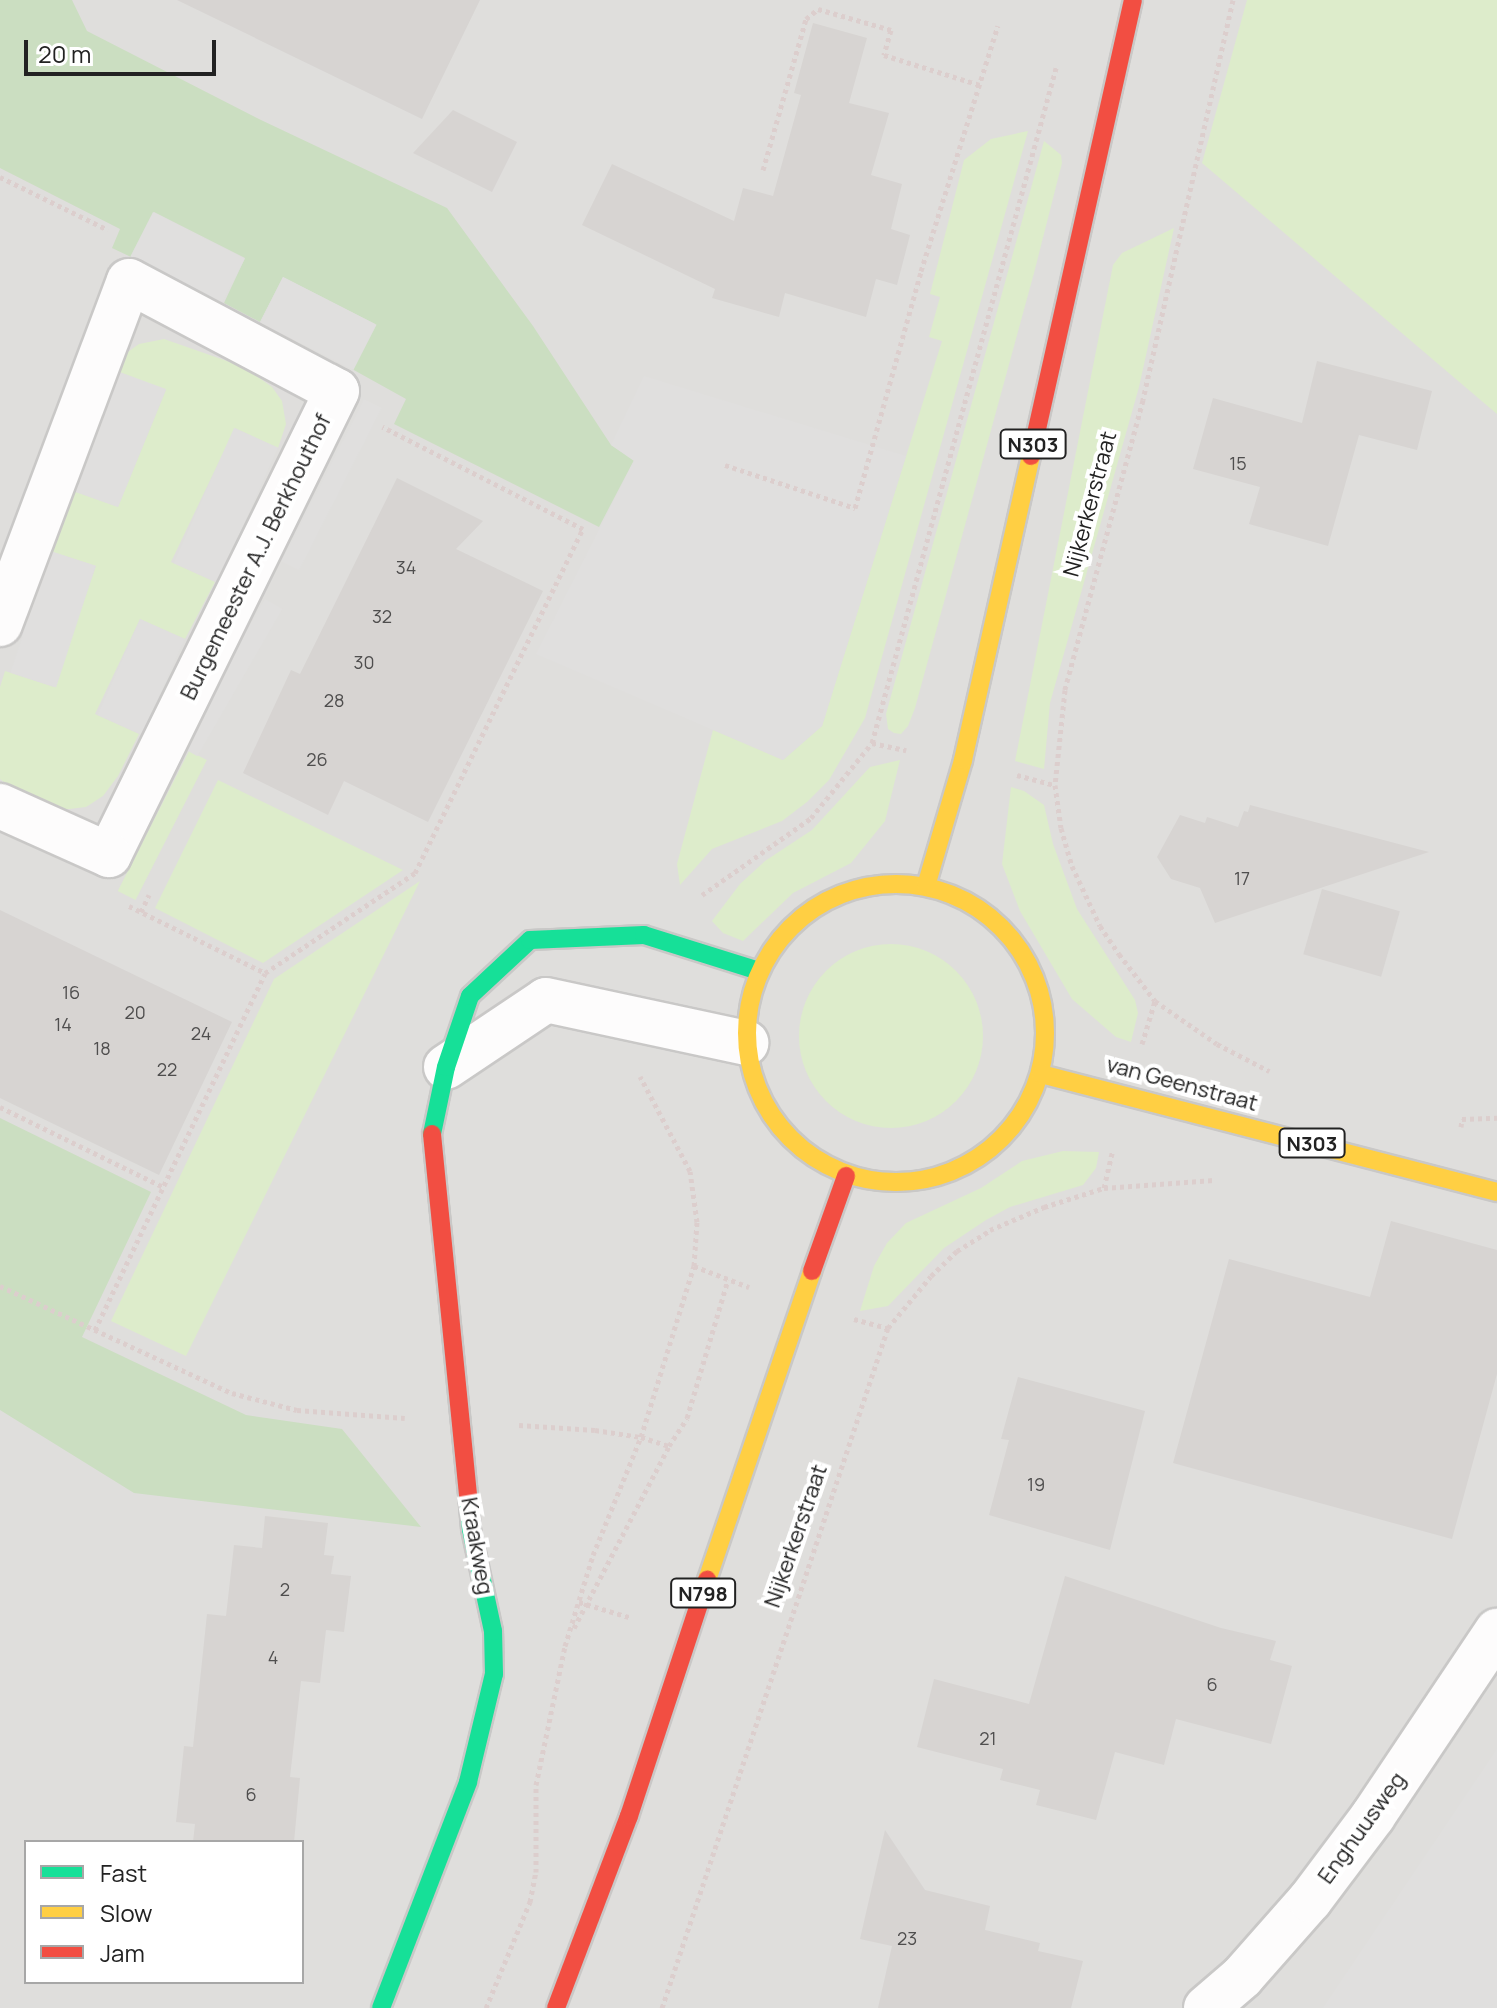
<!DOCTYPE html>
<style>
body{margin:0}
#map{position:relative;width:1497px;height:2008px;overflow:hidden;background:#f0eeeb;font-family:Manrope,sans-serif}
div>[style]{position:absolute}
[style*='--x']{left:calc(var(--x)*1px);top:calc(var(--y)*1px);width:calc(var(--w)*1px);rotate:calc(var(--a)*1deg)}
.residential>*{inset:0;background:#dfdedc}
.grass>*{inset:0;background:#ddeccb;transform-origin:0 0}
.round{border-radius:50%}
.forest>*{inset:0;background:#cbdec1}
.parking>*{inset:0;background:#e0dfde;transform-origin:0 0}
.building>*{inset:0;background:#d7d4d2;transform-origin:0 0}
.path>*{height:5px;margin-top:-2.5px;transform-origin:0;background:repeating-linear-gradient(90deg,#dccecd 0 4px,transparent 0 8px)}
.roads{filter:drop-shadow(2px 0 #c9c8c7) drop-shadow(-2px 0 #c9c8c7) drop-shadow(0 2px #c9c8c7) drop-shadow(0 -2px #c9c8c7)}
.street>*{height:44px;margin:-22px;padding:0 22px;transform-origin:22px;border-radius:22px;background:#fdfcfc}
.fast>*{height:18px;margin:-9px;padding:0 9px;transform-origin:9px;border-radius:9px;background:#16e098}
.slow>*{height:18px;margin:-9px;padding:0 9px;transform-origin:9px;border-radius:9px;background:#ffcf43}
.slow>.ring{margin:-9px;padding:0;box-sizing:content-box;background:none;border:18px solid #ffcf43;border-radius:50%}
.jam>*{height:18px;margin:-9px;padding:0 9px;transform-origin:9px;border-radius:9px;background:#f24e42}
span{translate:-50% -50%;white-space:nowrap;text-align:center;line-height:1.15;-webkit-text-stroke:8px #fff;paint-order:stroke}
.number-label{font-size:18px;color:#4f4e4e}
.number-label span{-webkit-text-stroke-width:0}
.shield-label span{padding:2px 6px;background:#fff;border:2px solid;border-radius:6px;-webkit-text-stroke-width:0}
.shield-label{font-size:20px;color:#222;font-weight:700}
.street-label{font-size:22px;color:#222}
.legend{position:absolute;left:24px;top:1840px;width:280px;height:144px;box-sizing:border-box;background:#fff;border:2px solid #a7a7a7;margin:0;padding:10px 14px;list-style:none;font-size:24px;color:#222}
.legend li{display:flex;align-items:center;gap:16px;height:40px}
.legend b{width:40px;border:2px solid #a7a7a7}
.scale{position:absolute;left:24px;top:40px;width:192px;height:36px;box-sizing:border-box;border:4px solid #222;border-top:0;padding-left:10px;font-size:24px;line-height:28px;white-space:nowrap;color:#222;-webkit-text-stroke:6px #fff;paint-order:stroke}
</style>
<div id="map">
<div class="residential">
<i style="clip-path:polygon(evenodd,0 0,1497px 0,1497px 2008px,0 2008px,0 0,26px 1842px,302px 1842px,302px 1982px,26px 1982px,26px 1842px)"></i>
</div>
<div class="grass">
<i style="clip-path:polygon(1247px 0,1497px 0,1497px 414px,1202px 163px)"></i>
<i style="clip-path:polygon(1028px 131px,865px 718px,829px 780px,807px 802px,782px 821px,712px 849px,680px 885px,677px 864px,713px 730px,783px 760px,822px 726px,942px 341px,929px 337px,940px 297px,930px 294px,964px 160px,991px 139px)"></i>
<i style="clip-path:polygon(1044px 141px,1061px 155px,1062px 163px,1034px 273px,915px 708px,908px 726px,901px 734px,894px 733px,888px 729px,886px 714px)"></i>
<i style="clip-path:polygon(1174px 228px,1139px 387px,1050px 703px,1044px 769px,1015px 761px,1113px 265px,1122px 253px)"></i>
<i style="clip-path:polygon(164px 339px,244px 367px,272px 387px,282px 401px,286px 424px,278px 448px,235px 428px,171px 562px,215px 582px,185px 639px,140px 619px,95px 714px,139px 734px,118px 776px,103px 796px,86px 807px,61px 810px,15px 791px,0 779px,0 687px,5px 671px,54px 687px,96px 566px,50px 551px,73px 491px,118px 507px,166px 390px,114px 370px,125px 354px,139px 344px)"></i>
<i style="left:189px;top:751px;width:20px;height:157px;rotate:27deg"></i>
<i style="clip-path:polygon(900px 760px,885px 821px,851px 863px,793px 893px,743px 941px,723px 933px,712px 921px,740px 884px,765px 861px,812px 830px,870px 767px)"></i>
<i style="clip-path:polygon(218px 780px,403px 870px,263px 963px,155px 908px)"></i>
<i style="clip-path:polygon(1011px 787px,1024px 791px,1044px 805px,1053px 844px,1077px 909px,1135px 1000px,1138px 1013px,1131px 1042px,1116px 1037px,1072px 999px,1020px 911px,1002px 864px)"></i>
<i style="clip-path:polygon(420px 881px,186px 1356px,111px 1321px,274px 979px)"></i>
<i class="round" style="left:799px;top:944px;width:184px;height:184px"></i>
<i style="clip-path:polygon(1063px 1151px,1099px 1152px,1096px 1168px,1083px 1185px,1010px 1207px,986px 1220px,944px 1248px,888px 1306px,860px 1311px,874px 1266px,887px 1243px,906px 1223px,981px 1188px,1022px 1161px)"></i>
</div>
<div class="forest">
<i style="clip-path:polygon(0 0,72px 0,87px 31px,261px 120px,447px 208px,533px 326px,611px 445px,634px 460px,599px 527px,394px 424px,406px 399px,352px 369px,375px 324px,283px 277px,260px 322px,224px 303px,245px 258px,154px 212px,131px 257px,112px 248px,120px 229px,0 168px)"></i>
<i style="clip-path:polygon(0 1118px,151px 1192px,82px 1337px,246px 1415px,342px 1429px,421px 1527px,134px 1493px,0 1410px)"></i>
</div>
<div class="parking">
<i style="left:153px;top:212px;width:103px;height:50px;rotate:27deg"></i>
<i style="left:283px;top:277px;width:105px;height:51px;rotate:27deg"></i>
<i style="clip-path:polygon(114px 370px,166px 389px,118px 507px,73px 491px)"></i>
<i style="clip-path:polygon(644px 376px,906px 456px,822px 726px,783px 760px,536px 654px,634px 461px,611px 445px)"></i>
<i style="left:364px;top:399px;width:20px;height:182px;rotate:27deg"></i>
<i style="left:234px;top:428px;width:48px;height:148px;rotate:24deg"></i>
<i style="left:50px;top:551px;width:48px;height:128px;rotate:18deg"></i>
<i style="left:265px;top:599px;width:20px;height:170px;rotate:30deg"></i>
<i style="left:140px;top:619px;width:49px;height:105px;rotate:24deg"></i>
<i style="clip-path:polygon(1497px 1749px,1497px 2008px,1323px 2008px)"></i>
</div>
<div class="building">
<i style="clip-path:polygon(177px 0,480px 0,422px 119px)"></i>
<i style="clip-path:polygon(813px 23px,867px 38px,849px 103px,889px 113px,871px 175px,902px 184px,891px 229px,910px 235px,897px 285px,876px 279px,866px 317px,785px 293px,779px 317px,712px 298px,715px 289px,582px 225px,612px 164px,734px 221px,743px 188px,773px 196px,801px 95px,794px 93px)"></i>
<i style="clip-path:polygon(453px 110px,517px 142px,492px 192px,413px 153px)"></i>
<i style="clip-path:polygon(1317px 361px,1432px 391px,1417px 450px,1359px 435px,1328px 546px,1249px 524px,1260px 487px,1193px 469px,1213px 398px,1302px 423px)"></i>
<i style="clip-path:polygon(397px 478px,483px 521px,456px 549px,543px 591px,428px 822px,344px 781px,328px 815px,243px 773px,291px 670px,300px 674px)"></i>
<i style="clip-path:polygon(1250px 805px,1429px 852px,1215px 923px,1200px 888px,1171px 879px,1157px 857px,1180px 815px,1205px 823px,1207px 817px,1238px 827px,1244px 811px,1248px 812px)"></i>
<i style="left:1322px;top:889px;width:81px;height:68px;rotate:16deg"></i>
<i style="clip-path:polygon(0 910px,232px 1022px,159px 1175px,0 1098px)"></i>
<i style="clip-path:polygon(1391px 1221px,1497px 1250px,1497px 1374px,1452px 1539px,1173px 1463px,1229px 1259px,1370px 1297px)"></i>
<i style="clip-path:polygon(1018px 1377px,1145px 1411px,1110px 1550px,989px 1515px,1009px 1440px,1001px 1439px)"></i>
<i style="clip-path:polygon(265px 1516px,328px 1523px,324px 1555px,334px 1556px,331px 1574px,351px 1576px,344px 1632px,326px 1630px,320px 1683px,301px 1681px,290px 1777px,300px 1778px,294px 1842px,193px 1842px,195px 1824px,176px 1822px,184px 1746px,193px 1747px,207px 1614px,226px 1616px,234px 1545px,262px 1548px)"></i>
<i style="clip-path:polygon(1065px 1576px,1221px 1628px,1276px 1641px,1270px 1660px,1292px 1666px,1271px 1744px,1176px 1719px,1164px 1765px,1115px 1752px,1096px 1820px,1036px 1805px,1040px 1790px,1000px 1780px,1003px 1769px,917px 1747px,934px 1679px,1029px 1704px)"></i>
<i style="clip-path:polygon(885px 1830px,925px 1890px,990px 1906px,985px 1930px,1040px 1943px,1038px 1951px,1083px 1961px,1071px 2008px,878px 2008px,892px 1946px,860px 1939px)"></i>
</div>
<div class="path">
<i style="--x:1233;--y:0;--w:410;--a:102.7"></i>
<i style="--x:1143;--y:400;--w:300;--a:105.1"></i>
<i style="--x:1065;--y:690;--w:96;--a:96"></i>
<i style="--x:1055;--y:785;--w:43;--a:82.1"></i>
<i style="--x:1061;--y:828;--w:40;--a:74"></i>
<i style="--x:1072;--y:866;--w:66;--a:65"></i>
<i style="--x:1100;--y:926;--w:34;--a:56"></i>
<i style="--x:1119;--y:954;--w:59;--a:52.5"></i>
<i style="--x:1155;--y:1001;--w:75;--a:34.7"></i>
<i style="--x:1217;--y:1044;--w:59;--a:27.4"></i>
<i style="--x:763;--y:170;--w:157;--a:-74.1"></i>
<i style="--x:806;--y:19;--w:16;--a:-40"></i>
<i style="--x:818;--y:9;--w:76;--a:16"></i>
<i style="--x:891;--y:30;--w:26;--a:106"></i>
<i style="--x:884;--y:55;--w:101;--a:17.4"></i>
<i style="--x:0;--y:177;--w:120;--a:26.1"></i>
<i style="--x:725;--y:465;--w:137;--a:18.3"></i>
<i style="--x:855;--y:508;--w:246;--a:-74.4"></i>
<i style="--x:921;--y:271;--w:257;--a:-72.6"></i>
<i style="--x:872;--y:743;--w:35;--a:12"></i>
<i style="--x:1017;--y:775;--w:39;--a:15"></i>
<i style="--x:702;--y:895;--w:133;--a:-35.2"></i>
<i style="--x:811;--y:818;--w:97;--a:-50.9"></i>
<i style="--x:872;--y:743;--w:700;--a:-74.75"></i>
<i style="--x:129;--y:906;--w:152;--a:26.2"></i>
<i style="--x:141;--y:912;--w:19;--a:-65"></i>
<i style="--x:1142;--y:1044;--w:45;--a:-73.2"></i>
<i style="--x:0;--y:1107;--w:182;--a:26.1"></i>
<i style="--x:1461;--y:1127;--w:8;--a:-83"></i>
<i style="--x:1462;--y:1119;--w:35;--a:-2"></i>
<i style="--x:1104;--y:1188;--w:39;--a:-77"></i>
<i style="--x:694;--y:1266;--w:59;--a:20.9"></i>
<i style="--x:0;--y:1286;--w:255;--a:24.8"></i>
<i style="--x:232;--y:1393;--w:67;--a:14.7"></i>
<i style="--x:297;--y:1410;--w:108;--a:4.2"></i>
<i style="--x:854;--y:1319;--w:35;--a:15"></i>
<i style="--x:95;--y:1330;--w:395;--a:-64.5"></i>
<i style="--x:265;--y:973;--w:180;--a:-33.7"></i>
<i style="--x:415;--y:873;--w:383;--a:-64"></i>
<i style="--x:583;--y:529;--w:225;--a:-153"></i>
<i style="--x:519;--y:1425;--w:76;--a:3.8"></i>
<i style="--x:595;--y:1430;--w:47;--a:8.7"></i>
<i style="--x:641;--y:1437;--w:29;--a:18"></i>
<i style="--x:579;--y:1602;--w:55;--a:16.8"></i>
<i style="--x:574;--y:1628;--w:205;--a:-62.4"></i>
<i style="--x:669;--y:1446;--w:33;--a:-57"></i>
<i style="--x:687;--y:1418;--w:144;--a:-73.5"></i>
<i style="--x:486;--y:2008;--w:115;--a:-67.5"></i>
<i style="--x:530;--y:1902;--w:31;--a:-79"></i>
<i style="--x:536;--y:1872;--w:87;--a:-90"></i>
<i style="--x:536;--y:1785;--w:142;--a:-78.2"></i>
<i style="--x:565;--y:1646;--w:95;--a:-72.9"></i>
<i style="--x:593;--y:1555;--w:127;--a:-67.9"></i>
<i style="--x:641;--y:1437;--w:179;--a:-72.8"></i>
<i style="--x:694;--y:1266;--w:44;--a:-86.1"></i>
<i style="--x:697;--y:1222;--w:51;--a:-97.8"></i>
<i style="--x:690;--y:1171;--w:107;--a:-117.8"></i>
<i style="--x:662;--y:2008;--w:717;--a:-71.62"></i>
<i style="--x:888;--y:1328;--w:67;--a:-50.4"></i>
<i style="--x:931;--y:1276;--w:36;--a:-44"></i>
<i style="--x:957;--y:1251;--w:39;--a:-32"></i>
<i style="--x:990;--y:1230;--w:59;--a:-23.1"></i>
<i style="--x:1044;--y:1207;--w:63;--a:-17.6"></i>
<i style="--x:1104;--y:1188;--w:110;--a:-4.2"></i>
</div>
<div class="roads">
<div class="street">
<i style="--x:0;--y:624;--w:366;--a:-69.4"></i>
<i style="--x:129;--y:281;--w:235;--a:27.9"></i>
<i style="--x:337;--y:391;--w:517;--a:116.17"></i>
<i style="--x:109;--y:855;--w:120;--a:-155.8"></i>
<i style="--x:446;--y:1067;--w:120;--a:-33.8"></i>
<i style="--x:546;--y:1000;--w:205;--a:12.1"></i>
<i style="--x:1206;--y:2008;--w:48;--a:-40.7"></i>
<i style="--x:1242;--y:1977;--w:103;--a:-48.6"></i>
<i style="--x:1310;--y:1900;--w:105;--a:-53.1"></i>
<i style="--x:1373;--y:1816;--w:223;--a:-56.2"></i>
</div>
<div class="fast">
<i style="--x:432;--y:1134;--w:68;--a:-78.2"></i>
<i style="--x:446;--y:1067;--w:75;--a:-71.3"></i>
<i style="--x:470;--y:996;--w:82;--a:-43"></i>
<i style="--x:530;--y:940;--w:114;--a:-2.5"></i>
<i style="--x:644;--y:935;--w:121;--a:17.4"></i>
<i style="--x:381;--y:2008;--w:242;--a:-68.9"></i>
<i style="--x:468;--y:1782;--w:111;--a:-76.5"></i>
<i style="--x:494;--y:1674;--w:43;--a:-91.3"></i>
<i style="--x:493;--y:1631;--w:104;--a:-102.2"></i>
<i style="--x:471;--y:1529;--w:32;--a:-95"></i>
</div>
<div class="slow">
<i class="ring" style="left:747px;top:884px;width:280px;height:280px"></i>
<i style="--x:926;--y:886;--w:131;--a:-73.6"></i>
<i style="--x:963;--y:760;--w:312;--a:-77.4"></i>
<i style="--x:1041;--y:1074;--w:471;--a:14.5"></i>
<i style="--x:707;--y:1580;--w:326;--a:-71.2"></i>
</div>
<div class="jam">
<i style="--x:1031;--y:456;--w:467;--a:-77.4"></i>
<i style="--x:432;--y:1134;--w:365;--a:84.3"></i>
<i style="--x:812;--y:1271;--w:101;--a:-70.3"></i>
<i style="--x:556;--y:2008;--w:205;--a:-69.2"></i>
<i style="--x:629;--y:1816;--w:249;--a:-71.7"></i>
</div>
</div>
<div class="number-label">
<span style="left:1238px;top:463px">15</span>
<span style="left:406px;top:567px">34</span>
<span style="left:382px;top:616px">32</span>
<span style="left:364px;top:662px">30</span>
<span style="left:334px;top:700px">28</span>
<span style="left:317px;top:759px">26</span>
<span style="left:1242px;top:878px">17</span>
<span style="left:71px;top:992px">16</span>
<span style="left:135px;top:1012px">20</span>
<span style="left:63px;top:1024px">14</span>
<span style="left:201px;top:1033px">24</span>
<span style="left:102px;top:1048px">18</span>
<span style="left:167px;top:1069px">22</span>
<span style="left:1036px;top:1484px">19</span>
<span style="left:285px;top:1589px">2</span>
<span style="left:273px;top:1657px">4</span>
<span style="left:1212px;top:1684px">6</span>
<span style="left:988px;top:1738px">21</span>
<span style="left:251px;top:1794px">6</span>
<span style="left:907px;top:1938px">23</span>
</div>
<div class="shield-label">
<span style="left:1033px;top:444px">N303</span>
<span style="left:1312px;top:1143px">N303</span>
<span style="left:703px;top:1593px">N798</span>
</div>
<div class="street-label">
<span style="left:1090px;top:504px;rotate:-75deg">Nijkerkerstraat</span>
<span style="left:256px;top:557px;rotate:-64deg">Burgemeester A.J. Berkhouthof</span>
<span style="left:1182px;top:1084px;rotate:15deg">van Geenstraat</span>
<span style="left:796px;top:1536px;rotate:-71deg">Nijkerkerstraat</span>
<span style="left:477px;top:1546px;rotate:80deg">Kraakweg</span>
<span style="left:1362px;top:1828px;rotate:-54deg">Enghuusweg</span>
</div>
<ul class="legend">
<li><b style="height:10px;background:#16e098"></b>Fast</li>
<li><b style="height:10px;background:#ffcf43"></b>Slow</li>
<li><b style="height:10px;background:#f24e42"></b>Jam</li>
</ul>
<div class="scale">20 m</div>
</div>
